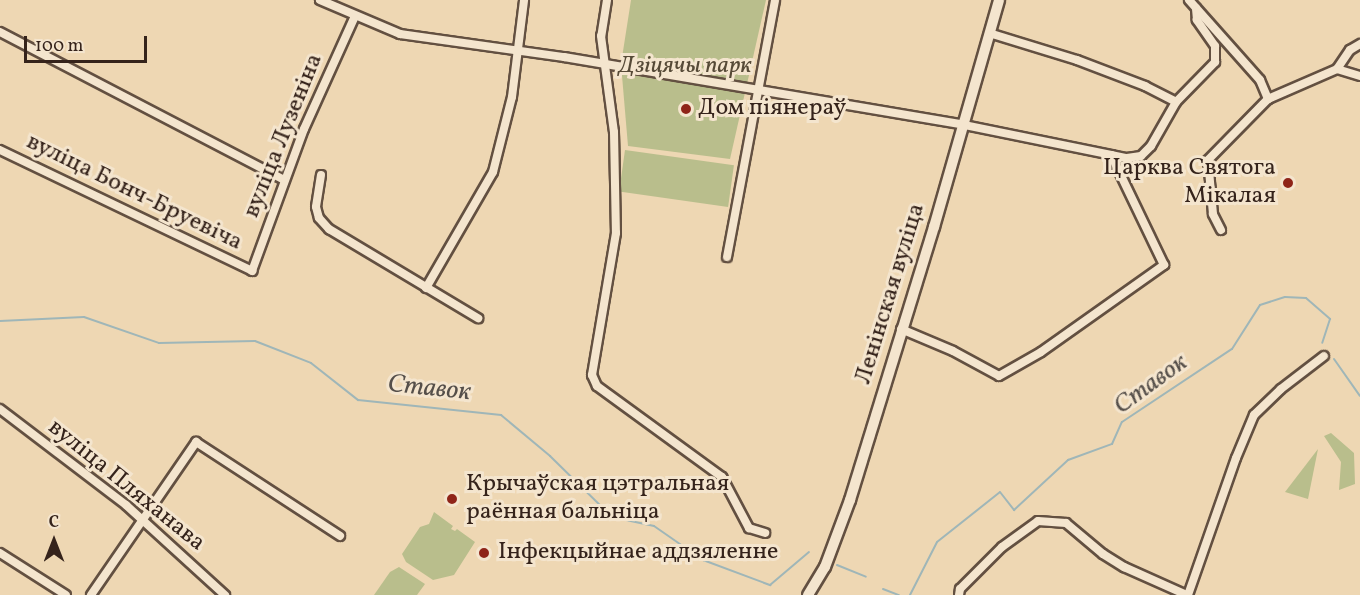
<!DOCTYPE html>
<meta charset="utf-8">
<style>
body{margin:0}
#map{position:relative;width:1360px;height:595px;overflow:hidden;background:#eed7b3;font-family:Vollkorn,serif}
div>[style]{position:absolute}
[style*='--x']{left:calc(var(--x)*1px);top:calc(var(--y)*1px);width:calc(var(--w)*1px);rotate:calc(var(--a)*1deg)}
.green>*{inset:0;background:#b9be8c;transform-origin:0 0}
.stream>*{height:2px;margin:-1px;padding:0 1px;transform-origin:1px;border-radius:1px;background:#9fb6b8}
.roads{filter:drop-shadow(2px 0 #635041) drop-shadow(-2px 0 #635041) drop-shadow(0 2px #635041) drop-shadow(0 -2px #635041)}
.street>*{height:8px;margin:-4px;padding:0 4px;transform-origin:4px;border-radius:4px;background:#f4e5ce}
.secondary>*{height:10px;margin:-5px;padding:0 5px;transform-origin:5px;border-radius:5px;background:#f4e5ce}
.dots>*{width:16px;height:16px;translate:-50% -50%;box-sizing:border-box;border:3px solid #f4e5ce;border-radius:50%}
span{translate:-50% -50%;white-space:nowrap;text-align:center;line-height:1.15;-webkit-text-stroke:6px #f4e5ce;paint-order:stroke}
.park-label{font-size:24px;color:#564a37;font-style:italic}
.poi-label{font-size:24px;color:#35231b}
.left{translate:0 -50%;text-align:left}
.right{translate:-100% -50%;text-align:right}
.street-label{font-size:24px;color:#35231b}
.water-label{font-size:26px;color:#554f4a;font-style:italic}
.north{position:absolute;left:24px;top:511px;width:60px;height:60px;-webkit-text-stroke:4px #f4e5ce;paint-order:stroke;rotate:0deg;font-size:16px;font-weight:700;line-height:24px;text-align:center;color:#35231b}
.north::after{content:'';display:block;margin:auto;width:21px;height:27px;background:#35231b;clip-path:polygon(50% 0,100% 100%,50% 72%,0 100%)}
.scale{position:absolute;left:24px;top:36px;width:123px;height:27px;box-sizing:border-box;border:3px solid #35231b;border-top:0;padding-left:8px;font-size:18px;line-height:21px;white-space:nowrap;color:#35231b;-webkit-text-stroke:4px #f4e5ce;paint-order:stroke}
</style>
<div id="map">
<div class="green">
<i style="clip-path:polygon(631px 0,766px 0,730px 159px,628px 146px,621px 64px)"></i>
<i style="left:625px;top:150px;width:110px;height:42px;rotate:8deg"></i>
<i style="clip-path:polygon(1331px 433px,1354px 453px,1355px 484px,1339px 490px,1341px 462px,1324px 436px)"></i>
<i style="clip-path:polygon(1318px 449px,1308px 499px,1285px 492px)"></i>
<i style="clip-path:polygon(434px 512px,453px 526px,451px 529px,455px 531px,457px 529px,475px 542px,454px 575px,433px 580px,406px 562px,402px 554px,420px 527px,429px 524px)"></i>
<i style="clip-path:polygon(399px 567px,425px 584px,417px 595px,374px 595px,390px 572px)"></i>
</div>
<div class="stream">
<i style="--x:0;--y:321;--w:84;--a:-2.7"></i>
<i style="--x:84;--y:317;--w:79;--a:19.1"></i>
<i style="--x:159;--y:343;--w:96;--a:-1.2"></i>
<i style="--x:255;--y:341;--w:60;--a:21.4"></i>
<i style="--x:311;--y:363;--w:60;--a:38.2"></i>
<i style="--x:358;--y:400;--w:144;--a:6"></i>
<i style="--x:501;--y:415;--w:64;--a:39.9"></i>
<i style="--x:550;--y:456;--w:87;--a:44.5"></i>
<i style="--x:612;--y:517;--w:43;--a:12.1"></i>
<i style="--x:654;--y:526;--w:60;--a:34.8"></i>
<i style="--x:703;--y:560;--w:72;--a:20.5"></i>
<i style="--x:770;--y:585;--w:51;--a:-40.2"></i>
<i style="--x:1334;--y:359;--w:45;--a:54.9"></i>
<i style="--x:837;--y:565;--w:31;--a:22"></i>
<i style="--x:883;--y:589;--w:17;--a:21"></i>
<i style="--x:910;--y:595;--w:59;--a:-63"></i>
<i style="--x:937;--y:542;--w:80;--a:-38.4"></i>
<i style="--x:1000;--y:492;--w:23;--a:52"></i>
<i style="--x:1014;--y:510;--w:74;--a:-42.8"></i>
<i style="--x:1068;--y:460;--w:47;--a:-20"></i>
<i style="--x:1112;--y:444;--w:24;--a:-66"></i>
<i style="--x:1122;--y:422;--w:132;--a:-33.6"></i>
<i style="--x:1232;--y:349;--w:52;--a:-57.5"></i>
<i style="--x:1260;--y:305;--w:26;--a:-18"></i>
<i style="--x:1285;--y:297;--w:21;--a:3"></i>
<i style="--x:1306;--y:298;--w:32;--a:41"></i>
<i style="--x:1330;--y:319;--w:25;--a:108"></i>
</div>
<div class="roads">
<div class="street">
<i style="--x:320;--y:0;--w:87;--a:23"></i>
<i style="--x:400;--y:34;--w:166;--a:8"></i>
<i style="--x:564;--y:57;--w:406;--a:9.6"></i>
<i style="--x:964;--y:125;--w:150;--a:11.5"></i>
<i style="--x:607;--y:0;--w:36;--a:99"></i>
<i style="--x:601;--y:36;--w:97;--a:82.3"></i>
<i style="--x:614;--y:132;--w:101;--a:88.9"></i>
<i style="--x:616;--y:233;--w:144;--a:99.6"></i>
<i style="--x:592;--y:375;--w:12;--a:66"></i>
<i style="--x:597;--y:386;--w:155;--a:36.1"></i>
<i style="--x:722;--y:477;--w:58;--a:62.1"></i>
<i style="--x:749;--y:528;--w:17;--a:17"></i>
<i style="--x:1189;--y:0;--w:107;--a:48.4"></i>
<i style="--x:1260;--y:80;--w:21;--a:67"></i>
<i style="--x:0;--y:32;--w:320;--a:27.5"></i>
<i style="--x:989;--y:33;--w:92;--a:17.1"></i>
<i style="--x:1077;--y:60;--w:73;--a:20.9"></i>
<i style="--x:1145;--y:86;--w:35;--a:27"></i>
<i style="--x:1337;--y:69;--w:24;--a:17"></i>
<i style="--x:0;--y:150;--w:280;--a:25.6"></i>
<i style="--x:252;--y:271;--w:151;--a:-69.9"></i>
<i style="--x:304;--y:129;--w:124;--a:-65.7"></i>
<i style="--x:321;--y:175;--w:32;--a:99"></i>
<i style="--x:316;--y:207;--w:11;--a:75"></i>
<i style="--x:319;--y:218;--w:15;--a:48"></i>
<i style="--x:329;--y:229;--w:174;--a:30.9"></i>
<i style="--x:1221;--y:230;--w:18;--a:-117"></i>
<i style="--x:1213;--y:214;--w:54;--a:-95.3"></i>
<i style="--x:1208;--y:160;--w:86;--a:-45.5"></i>
<i style="--x:1268;--y:99;--w:75;--a:-23.5"></i>
<i style="--x:1337;--y:69;--w:23;--a:-56"></i>
<i style="--x:1350;--y:50;--w:12;--a:-31"></i>
<i style="--x:727;--y:257;--w:261;--a:-79.4"></i>
<i style="--x:426;--y:288;--w:134;--a:-60"></i>
<i style="--x:493;--y:172;--w:77;--a:-75.8"></i>
<i style="--x:512;--y:97;--w:98;--a:-82.9"></i>
<i style="--x:901;--y:329;--w:56;--a:22.9"></i>
<i style="--x:953;--y:351;--w:52;--a:28.5"></i>
<i style="--x:999;--y:376;--w:48;--a:-29.7"></i>
<i style="--x:1041;--y:352;--w:151;--a:-35.3"></i>
<i style="--x:1164;--y:265;--w:122;--a:-115.7"></i>
<i style="--x:1111;--y:155;--w:16;--a:11"></i>
<i style="--x:1127;--y:158;--w:14;--a:-8"></i>
<i style="--x:1141;--y:156;--w:14;--a:-45"></i>
<i style="--x:1151;--y:146;--w:51;--a:-60.4"></i>
<i style="--x:1176;--y:102;--w:56;--a:-45.7"></i>
<i style="--x:1215;--y:62;--w:16;--a:-90"></i>
<i style="--x:1215;--y:46;--w:32;--a:-125"></i>
<i style="--x:1197;--y:20;--w:12;--a:-95"></i>
<i style="--x:0;--y:409;--w:158;--a:37.3"></i>
<i style="--x:126;--y:505;--w:134;--a:42.3"></i>
<i style="--x:0;--y:553;--w:78;--a:32.5"></i>
<i style="--x:91;--y:595;--w:186;--a:-55.5"></i>
<i style="--x:196;--y:442;--w:172;--a:33.1"></i>
<i style="--x:959;--y:595;--w:6;--a:-81"></i>
<i style="--x:960;--y:589;--w:59;--a:-45"></i>
<i style="--x:1002;--y:547;--w:44;--a:-35.8"></i>
<i style="--x:1038;--y:521;--w:28;--a:4"></i>
<i style="--x:1066;--y:523;--w:48;--a:40"></i>
<i style="--x:1103;--y:554;--w:25;--a:32"></i>
<i style="--x:1124;--y:567;--w:69;--a:24"></i>
<i style="--x:1188;--y:595;--w:145;--a:-70.7"></i>
<i style="--x:1236;--y:458;--w:47;--a:-67.3"></i>
<i style="--x:1254;--y:415;--w:37;--a:-44"></i>
<i style="--x:1281;--y:389;--w:54;--a:-37.5"></i>
</div>
<div class="secondary">
<i style="--x:808;--y:595;--w:33;--a:-59"></i>
<i style="--x:825;--y:567;--w:72;--a:-69.5"></i>
<i style="--x:850;--y:500;--w:286;--a:-72.9"></i>
<i style="--x:934;--y:227;--w:236;--a:-74"></i>
</div>
</div>
<div class="dots">
<i style="left:686px;top:109px;background:#8f2418"></i>
<i style="left:1288px;top:183px;background:#8f2418"></i>
<i style="left:452px;top:499px;background:#8f2418"></i>
<i style="left:484px;top:553px;background:#8f2418"></i>
</div>
<div class="park-label">
<span style="left:685px;top:67px">Дзіцячы парк</span>
</div>
<div class="poi-label">
<span class="left" style="left:698px;top:109px">Дом піянераў</span>
<span class="right" style="left:1276px;top:183px">Царква Святога<br>Мікалая</span>
<span class="left" style="left:466px;top:499px">Крычаўская цэтральная<br>раённая бальніца</span>
<span class="left" style="left:498px;top:553px">Інфекцыйнае аддзяленне</span>
</div>
<div class="street-label">
<span style="left:284px;top:136px;rotate:-68deg">вуліца Лузеніна</span>
<span style="left:134px;top:193px;rotate:26deg">вуліца Бонч-Бруевіча</span>
<span style="left:891px;top:294px;rotate:-73deg">Ленінская вуліца</span>
<span style="left:126px;top:486px;rotate:39deg">вуліца Пляханава</span>
</div>
<div class="water-label">
<span style="left:1151px;top:385px;rotate:-36deg">Ставок</span>
<span style="left:429px;top:389px;rotate:6deg">Ставок</span>
</div>
<div class="north">С</div>
<div class="scale">100 m</div>
</div>
